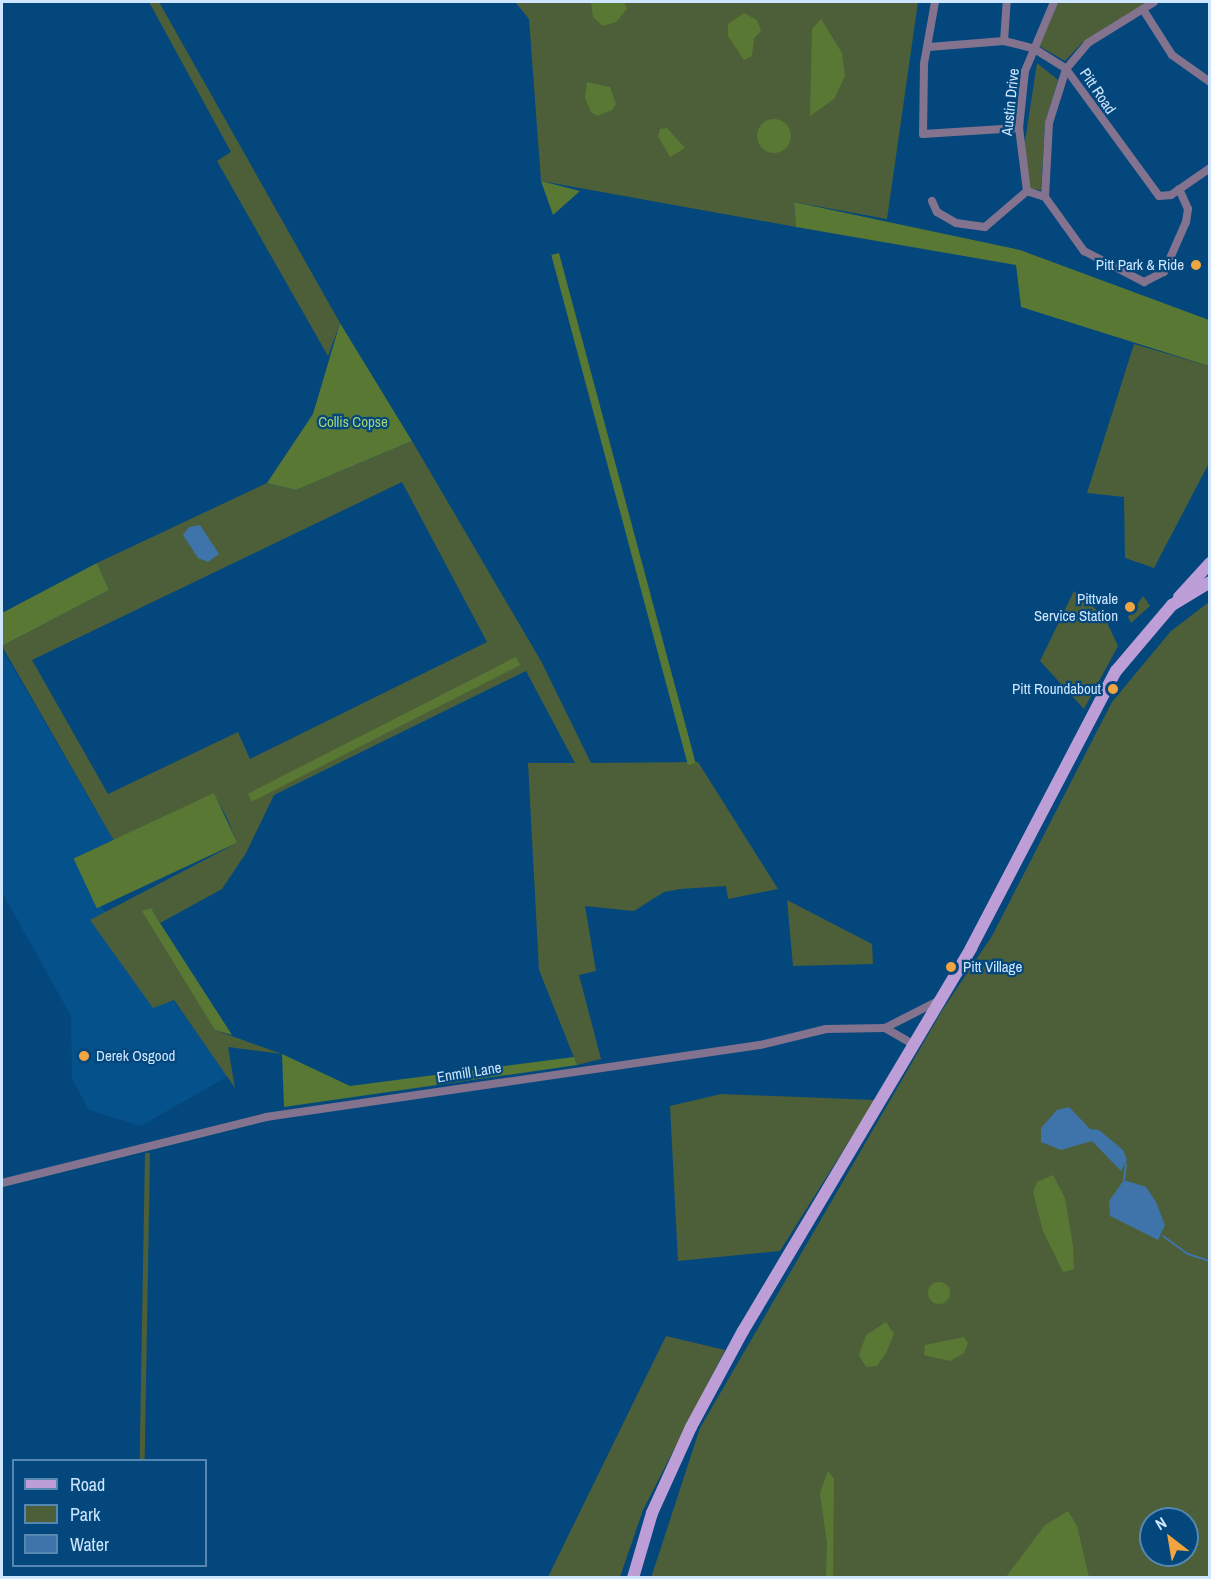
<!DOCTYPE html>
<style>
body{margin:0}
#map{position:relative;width:1211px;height:1579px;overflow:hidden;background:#04477c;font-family:"Archivo Narrow",sans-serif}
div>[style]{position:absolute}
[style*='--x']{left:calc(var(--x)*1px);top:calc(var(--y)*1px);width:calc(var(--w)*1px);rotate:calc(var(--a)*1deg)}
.built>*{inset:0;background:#05518c}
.green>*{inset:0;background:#4d5f39;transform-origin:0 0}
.forest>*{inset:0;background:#597834;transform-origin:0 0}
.round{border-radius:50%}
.water>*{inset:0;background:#3e74a9}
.stream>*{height:2px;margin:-1px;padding:0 1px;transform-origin:1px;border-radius:1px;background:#3e74a9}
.minor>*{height:8px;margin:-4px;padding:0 4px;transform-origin:4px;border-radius:4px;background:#83738f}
.primary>*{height:12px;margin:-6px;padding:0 6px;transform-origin:6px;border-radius:6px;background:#be9ed6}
.dots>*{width:16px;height:16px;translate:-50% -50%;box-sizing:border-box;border:3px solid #04477c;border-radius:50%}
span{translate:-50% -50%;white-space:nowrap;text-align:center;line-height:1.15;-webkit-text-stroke:4.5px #04477c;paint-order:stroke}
.street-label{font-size:15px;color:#cee6ff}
.poi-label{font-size:15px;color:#cee6ff}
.right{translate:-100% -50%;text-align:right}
.left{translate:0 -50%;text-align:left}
.park-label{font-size:15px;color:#a4d273}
.frame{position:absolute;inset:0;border:3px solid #cee6ff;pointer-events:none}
.legend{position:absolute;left:12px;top:1459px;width:195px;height:108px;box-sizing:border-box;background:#04477c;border:2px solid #5587b0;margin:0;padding:8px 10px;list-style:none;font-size:18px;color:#cee6ff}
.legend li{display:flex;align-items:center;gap:12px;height:30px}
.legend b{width:30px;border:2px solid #5587b0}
.north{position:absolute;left:1139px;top:1507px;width:60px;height:60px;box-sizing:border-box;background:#04477c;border:2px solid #5587b0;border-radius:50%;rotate:329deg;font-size:16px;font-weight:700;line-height:24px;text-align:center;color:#cee6ff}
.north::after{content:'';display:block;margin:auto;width:21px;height:27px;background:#f1a540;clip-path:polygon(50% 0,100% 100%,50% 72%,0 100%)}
</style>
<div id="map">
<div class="built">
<i style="clip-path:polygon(2px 649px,114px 841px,74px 860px,105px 912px,91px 920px,173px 1000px,228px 1076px,141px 1126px,89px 1110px,72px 1079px,71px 1016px,2px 892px)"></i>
</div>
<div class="green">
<i style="clip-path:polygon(149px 2px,159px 2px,340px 323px,328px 356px,217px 161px,231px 152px)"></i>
<i style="clip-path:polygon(515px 2px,918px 2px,887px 219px,794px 202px,796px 227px,541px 181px,529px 19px)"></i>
<i style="clip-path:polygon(1058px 2px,1149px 2px,1082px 43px,1065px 61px,1039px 46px)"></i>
<i style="clip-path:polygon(1037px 63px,1058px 80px,1045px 123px,1041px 190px,1030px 189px,1024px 148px)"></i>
<i style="clip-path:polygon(1134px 344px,1209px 366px,1209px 463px,1154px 568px,1125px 558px,1124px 497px,1087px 493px)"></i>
<i style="clip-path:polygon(evenodd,412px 441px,541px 661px,591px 763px,698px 762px,778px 889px,728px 899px,726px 886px,680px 889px,664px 892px,634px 911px,585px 906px,596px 971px,579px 975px,601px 1059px,577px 1065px,539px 970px,528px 763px,575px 763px,526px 671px,274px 795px,246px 853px,222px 889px,160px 923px,151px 908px,215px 1030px,282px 1054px,228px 1047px,235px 1088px,174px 1000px,153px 1008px,90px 920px,237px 843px,227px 818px,214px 794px,114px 841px,2px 646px,109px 590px,97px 563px,267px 483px,296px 490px,412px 441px,402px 482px,487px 642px,250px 759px,238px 732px,108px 794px,32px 660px,402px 482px)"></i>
<i style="clip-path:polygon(1074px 591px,1104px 616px,1118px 646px,1084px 709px,1040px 661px)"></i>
<i style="clip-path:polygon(1143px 596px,1150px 606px,1131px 623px,1128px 617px)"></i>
<i style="clip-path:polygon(evenodd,1209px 602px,1209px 1577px,651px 1578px,700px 1428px,943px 1009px,992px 936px,1112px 702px,1171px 631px,1209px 602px,1151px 1519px,1187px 1519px,1187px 1555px,1151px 1555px,1151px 1519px)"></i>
<i style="clip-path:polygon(787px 900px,872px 944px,873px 964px,793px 966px)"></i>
<i style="clip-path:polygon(721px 1094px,875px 1100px,780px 1251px,678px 1261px,670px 1106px)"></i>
<i style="left:150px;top:1153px;width:307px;height:5px;rotate:91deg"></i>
<i style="clip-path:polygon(666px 1336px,725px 1350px,643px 1510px,620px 1577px,548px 1577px)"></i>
</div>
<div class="forest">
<i style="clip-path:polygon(591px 2px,624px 2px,627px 9px,616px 22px,603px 26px,593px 17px)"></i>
<i style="clip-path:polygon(744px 13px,757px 20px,761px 31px,754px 38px,752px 56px,744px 60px,728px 36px,728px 24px)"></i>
<i style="clip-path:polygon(821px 19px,842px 53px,845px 76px,834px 99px,810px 116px,812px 29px)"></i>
<i style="clip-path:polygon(587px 82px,610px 87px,616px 104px,612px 110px,597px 116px,591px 112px,585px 98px)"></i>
<i class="round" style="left:757px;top:119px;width:34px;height:34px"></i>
<i style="clip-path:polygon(667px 128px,685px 148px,670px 157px,658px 136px,660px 129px)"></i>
<i style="clip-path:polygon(541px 181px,580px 191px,553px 215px)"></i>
<i style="clip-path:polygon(794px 202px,1020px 250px,1209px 320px,1209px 366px,1021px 307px,1016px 265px,796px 227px)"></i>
<i style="left:559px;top:253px;width:528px;height:8px;rotate:75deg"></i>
<i style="clip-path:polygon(340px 323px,412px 441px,296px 490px,267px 483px,313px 414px)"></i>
<i style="clip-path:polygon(97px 563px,109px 590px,2px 646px,2px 613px)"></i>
<i style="left:516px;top:657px;width:9px;height:301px;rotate:63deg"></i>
<i style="left:214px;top:793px;width:55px;height:155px;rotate:65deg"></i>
<i style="clip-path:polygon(151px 908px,160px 923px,232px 1035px,215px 1030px,142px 911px)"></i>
<i style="clip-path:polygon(282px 1054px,350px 1086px,574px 1057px,577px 1065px,284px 1107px)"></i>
<i style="clip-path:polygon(1053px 1175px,1065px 1198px,1073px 1246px,1074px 1269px,1063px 1272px,1043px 1231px,1033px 1192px,1037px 1182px)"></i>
<i class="round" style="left:928px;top:1282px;width:22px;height:22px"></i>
<i style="clip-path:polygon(886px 1322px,894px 1334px,886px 1353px,877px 1366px,866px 1367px,859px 1355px,866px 1335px)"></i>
<i style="clip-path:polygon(964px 1337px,968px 1343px,964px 1353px,950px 1361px,924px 1355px,925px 1345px)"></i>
<i style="clip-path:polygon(828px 1471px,834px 1479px,833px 1578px,826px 1577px,827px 1543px,820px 1493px)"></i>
<i style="clip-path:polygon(1068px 1511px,1077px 1526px,1089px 1577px,1006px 1577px,1045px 1525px)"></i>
</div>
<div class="water">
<i style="clip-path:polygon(200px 525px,219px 554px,208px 562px,198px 558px,183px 535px,189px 527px)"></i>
<i style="clip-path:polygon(1069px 1107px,1090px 1129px,1099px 1130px,1123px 1150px,1127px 1160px,1121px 1171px,1092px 1141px,1061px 1150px,1041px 1142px,1041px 1128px,1057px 1110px)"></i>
<i style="clip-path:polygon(1124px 1180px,1146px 1187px,1156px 1202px,1165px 1225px,1158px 1240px,1110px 1216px,1109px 1201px)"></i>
</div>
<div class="stream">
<i style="--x:1124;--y:1180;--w:16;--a:-83"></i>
<i style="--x:1163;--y:1236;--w:31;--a:36"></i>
<i style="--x:1188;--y:1254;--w:23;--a:18"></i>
</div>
<div class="minor">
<i style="--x:935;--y:2;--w:63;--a:100.1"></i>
<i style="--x:924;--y:64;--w:70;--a:90.8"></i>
<i style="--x:923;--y:134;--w:96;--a:-3.6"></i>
<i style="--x:1154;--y:2;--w:78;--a:148.2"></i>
<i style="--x:1088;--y:43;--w:34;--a:130"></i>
<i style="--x:1066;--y:69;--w:57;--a:107.5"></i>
<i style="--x:1049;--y:123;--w:74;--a:93.1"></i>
<i style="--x:1045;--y:197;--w:67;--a:54.2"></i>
<i style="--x:1084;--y:251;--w:68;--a:27.3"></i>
<i style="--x:1144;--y:282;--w:22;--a:-27"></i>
<i style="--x:1164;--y:272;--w:55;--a:-66.3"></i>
<i style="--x:1186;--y:222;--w:13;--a:-81"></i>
<i style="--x:1188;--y:209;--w:22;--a:-114"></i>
<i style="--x:1144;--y:11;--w:52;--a:57.5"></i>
<i style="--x:1172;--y:55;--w:47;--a:35.4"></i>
<i style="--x:1004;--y:41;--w:39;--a:-86"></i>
<i style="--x:929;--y:47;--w:75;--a:-4.6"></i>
<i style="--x:1004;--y:41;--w:30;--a:14"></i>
<i style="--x:1033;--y:48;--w:39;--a:32"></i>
<i style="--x:1066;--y:69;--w:157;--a:53.8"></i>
<i style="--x:1159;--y:196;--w:12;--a:-5"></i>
<i style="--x:1171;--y:195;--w:47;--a:-34.7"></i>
<i style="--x:1045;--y:197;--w:19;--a:-162"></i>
<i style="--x:1027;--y:191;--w:64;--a:-97.2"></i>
<i style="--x:1019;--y:128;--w:57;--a:-84"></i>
<i style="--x:1025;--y:71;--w:75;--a:-67.2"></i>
<i style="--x:932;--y:201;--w:12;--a:66"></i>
<i style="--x:937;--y:212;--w:22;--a:30"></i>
<i style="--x:956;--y:223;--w:29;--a:8"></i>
<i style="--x:985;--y:227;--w:55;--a:-40.6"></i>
<i style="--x:885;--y:1028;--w:32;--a:30"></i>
<i style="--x:2;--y:1183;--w:272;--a:-14"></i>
<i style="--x:266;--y:1117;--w:499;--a:-8.3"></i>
<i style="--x:760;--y:1045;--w:68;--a:-13.6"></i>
<i style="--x:826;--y:1029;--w:59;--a:-1"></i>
<i style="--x:885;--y:1028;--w:59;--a:-27"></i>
</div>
<div class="primary">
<i style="--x:1179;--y:597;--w:46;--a:-47.6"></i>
<i style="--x:633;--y:1578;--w:68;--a:-73.7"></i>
<i style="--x:652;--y:1513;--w:94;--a:-65.6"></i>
<i style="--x:691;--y:1427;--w:109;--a:-61.6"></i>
<i style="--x:743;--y:1331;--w:446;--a:-59.2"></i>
<i style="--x:971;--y:948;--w:313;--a:-62.4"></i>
<i style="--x:1116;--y:671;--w:87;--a:-49.7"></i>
<i style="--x:1172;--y:605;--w:44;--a:-31.2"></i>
</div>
<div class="dots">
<i style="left:1196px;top:265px;background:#f1a540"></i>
<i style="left:1130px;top:607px;background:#f1a540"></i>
<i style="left:1113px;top:689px;background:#f1a540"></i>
<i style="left:951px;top:967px;background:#f1a540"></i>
<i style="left:84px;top:1056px;background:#f1a540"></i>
</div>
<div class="street-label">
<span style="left:1098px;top:91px;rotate:56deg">Pitt Road</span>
<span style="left:1010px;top:102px;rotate:-84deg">Austin Drive</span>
<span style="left:469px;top:1072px;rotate:-9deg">Enmill Lane</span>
</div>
<div class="poi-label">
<span class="right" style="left:1184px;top:265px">Pitt Park &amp; Ride</span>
<span class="right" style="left:1118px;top:607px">Pittvale<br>Service Station</span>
<span class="right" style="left:1101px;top:689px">Pitt Roundabout</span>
<span class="left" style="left:963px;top:967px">Pitt Village</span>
<span class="left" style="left:96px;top:1056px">Derek Osgood</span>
</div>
<div class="park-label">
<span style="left:353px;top:422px">Collis Copse</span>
</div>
<div class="frame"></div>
<ul class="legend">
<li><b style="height:8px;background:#be9ed6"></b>Road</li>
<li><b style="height:16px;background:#4d5f39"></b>Park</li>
<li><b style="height:16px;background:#3e74a9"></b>Water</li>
</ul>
<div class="north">N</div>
</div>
